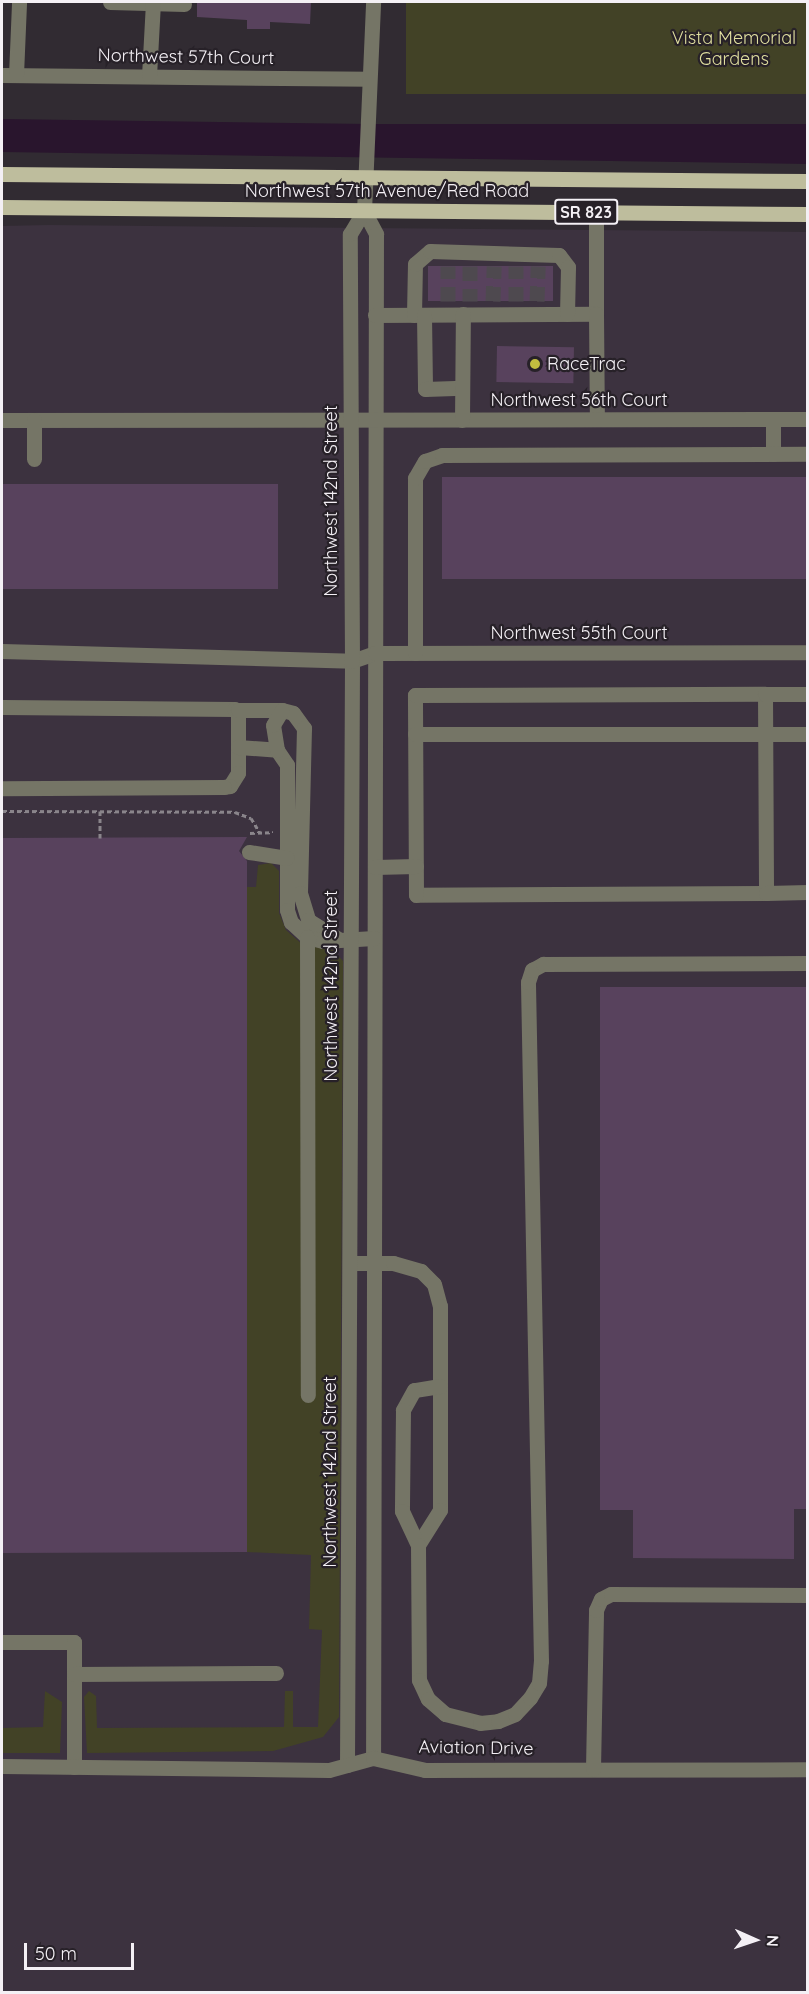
<!DOCTYPE html>
<style>
body{margin:0}
#map{position:relative;width:809px;height:1994px;overflow:hidden;background:#312b32;font-family:Quicksand,sans-serif}
div>[style]{position:absolute}
[style*='--x']{left:calc(var(--x)*1px);top:calc(var(--y)*1px);width:calc(var(--w)*1px);rotate:calc(var(--a)*1deg)}
.built>*{inset:0;background:#3c323f}
.green>*{inset:0;background:#424226;transform-origin:0 0}
.water>*{inset:0;background:#29152d}
.building>*{inset:0;background:#58425d;transform-origin:0 0}
.minor-tunnel>*{height:15px;margin-top:-7.5px;transform-origin:0;background:repeating-linear-gradient(90deg,#4e494f 0 15px,transparent 0 23px)}
.path>*{height:3px;margin-top:-1.5px;transform-origin:0;background:repeating-linear-gradient(90deg,#8a858b 0 4.5px,transparent 0 7.5px)}
.minor>*{height:15px;margin:-7.5px;padding:0 7.5px;transform-origin:7.5px;border-radius:7.5px;background:#757566}
.major>*{height:15px;margin:-7.5px;padding:0 7.5px;transform-origin:7.5px;border-radius:7.5px;background:#bebd9d}
.dots>*{width:16px;height:16px;translate:-50% -50%;box-sizing:border-box;border:3px solid #272128;border-radius:50%}
span{translate:-50% -50%;white-space:nowrap;text-align:center;line-height:1.15;-webkit-text-stroke:4.5px #272128;paint-order:stroke}
.shield-label span{padding:2px 4px;background:#272128;border:2px solid;border-radius:4px;-webkit-text-stroke-width:0}
.shield-label{font-size:16px;color:#f4f0f5;font-weight:700}
.park-label{font-size:18px;color:#e0df9f}
.street-label{font-size:18px;color:#f4f0f5}
.poi-label{font-size:18px;color:#f4f0f5}
.left{translate:0 -50%;text-align:left}
.frame{position:absolute;inset:0;border:3px solid #f4f0f5;pointer-events:none}
.north{position:absolute;left:725px;top:1910px;width:60px;height:60px;-webkit-text-stroke:4px #272128;paint-order:stroke;rotate:93deg;font-size:16px;font-weight:700;line-height:24px;text-align:center;color:#f4f0f5}
.north::after{content:'';display:block;margin:auto;width:21px;height:27px;background:#f4f0f5;clip-path:polygon(50% 0,100% 100%,50% 72%,0 100%)}
.scale{position:absolute;left:24px;top:1943px;width:110px;height:27px;box-sizing:border-box;border:3px solid #f4f0f5;border-top:0;padding-left:8px;font-size:18px;line-height:21px;white-space:nowrap;color:#f4f0f5;-webkit-text-stroke:4px #272128;paint-order:stroke}
</style>
<div id="map">
<div class="built">
<i style="clip-path:polygon(49px 225px,807px 232px,807px 1992px,2px 1992px,2px 226px)"></i>
</div>
<div class="green">
<i style="left:406px;top:2px;width:401px;height:92px"></i>
<i style="clip-path:polygon(271px 863px,279px 871px,279px 913px,286px 930px,303px 945px,333px 950px,343px 961px,339px 1717px,323px 1737px,273px 1751px,87px 1753px,84px 1697px,89px 1691px,96px 1696px,97px 1728px,284px 1727px,285px 1691px,293px 1691px,293px 1727px,318px 1727px,322px 1630px,309px 1629px,311px 1555px,247px 1552px,247px 887px,256px 887px,258px 865px)"></i>
<i style="clip-path:polygon(45px 1691px,62px 1702px,60px 1753px,2px 1753px,2px 1728px,43px 1727px)"></i>
</div>
<div class="water">
<i style="clip-path:polygon(2px 119px,369px 124px,808px 124px,807px 164px,2px 152px)"></i>
</div>
<div class="building">
<i style="clip-path:polygon(197px 2px,311px 2px,310px 24px,270px 22px,270px 29px,247px 29px,247px 20px,197px 17px)"></i>
<i style="left:428px;top:266px;width:125px;height:35px"></i>
<i style="left:497px;top:346px;width:77px;height:36px;rotate:1deg"></i>
<i style="left:807px;top:477px;width:102px;height:365px;rotate:90deg"></i>
<i style="left:2px;top:484px;width:276px;height:105px"></i>
<i style="clip-path:polygon(247px 837px,239px 851px,247px 861px,247px 1552px,2px 1553px,2px 838px)"></i>
<i style="clip-path:polygon(600px 987px,807px 987px,807px 1509px,794px 1509px,794px 1559px,633px 1558px,633px 1510px,600px 1510px)"></i>
</div>
<div class="minor-tunnel">
<i style="--x:470;--y:266;--w:35;--a:90"></i>
<i style="--x:448;--y:301;--w:35;--a:-90"></i>
<i style="--x:493;--y:301;--w:35;--a:-88"></i>
<i style="--x:516;--y:301;--w:35;--a:-90"></i>
<i style="--x:537;--y:301;--w:35;--a:-88"></i>
</div>
<div class="path">
<i style="--x:2;--y:811;--w:233;--a:0.2"></i>
<i style="--x:235;--y:812;--w:17;--a:21"></i>
<i style="--x:251;--y:818;--w:17;--a:59"></i>
<i style="--x:100;--y:811;--w:27;--a:90"></i>
<i style="--x:250;--y:833;--w:23;--a:-2"></i>
</div>
<div class="minor">
<i style="--x:110;--y:2;--w:74;--a:1.5"></i>
<i style="--x:2;--y:75;--w:367;--a:0.6"></i>
<i style="--x:16;--y:75;--w:73;--a:-87.6"></i>
<i style="--x:149;--y:76;--w:73;--a:-86.9"></i>
<i style="--x:364;--y:211;--w:26;--a:62"></i>
<i style="--x:376;--y:234;--w:1524;--a:90.11"></i>
<i style="--x:596;--y:212;--w:102;--a:90"></i>
<i style="--x:375;--y:315;--w:221;--a:-0.3"></i>
<i style="--x:596;--y:314;--w:105;--a:89.5"></i>
<i style="--x:414;--y:315;--w:51;--a:-88.9"></i>
<i style="--x:415;--y:264;--w:20;--a:-41"></i>
<i style="--x:430;--y:251;--w:129;--a:1.8"></i>
<i style="--x:559;--y:255;--w:15;--a:53"></i>
<i style="--x:568;--y:267;--w:47;--a:91.2"></i>
<i style="--x:424;--y:315;--w:74;--a:89.2"></i>
<i style="--x:425;--y:389;--w:37;--a:-2"></i>
<i style="--x:773;--y:419;--w:35;--a:90"></i>
<i style="--x:2;--y:420;--w:806;--a:-0.07"></i>
<i style="--x:34;--y:420;--w:39;--a:90"></i>
<i style="--x:462;--y:420;--w:106;--a:-89.5"></i>
<i style="--x:2;--y:651;--w:350;--a:1.6"></i>
<i style="--x:352;--y:661;--w:24;--a:-19"></i>
<i style="--x:375;--y:653;--w:433;--a:-0.1"></i>
<i style="--x:415;--y:653;--w:175;--a:-90"></i>
<i style="--x:415;--y:478;--w:20;--a:-60"></i>
<i style="--x:425;--y:461;--w:18;--a:-19"></i>
<i style="--x:442;--y:455;--w:366;--a:-0.2"></i>
<i style="--x:765;--y:694;--w:199;--a:89.7"></i>
<i style="--x:766;--y:893;--w:350;--a:179.7"></i>
<i style="--x:416;--y:895;--w:200;--a:-90.3"></i>
<i style="--x:415;--y:695;--w:350;--a:-0.2"></i>
<i style="--x:765;--y:694;--w:43;--a:0"></i>
<i style="--x:2;--y:707;--w:232;--a:0.5"></i>
<i style="--x:234;--y:709;--w:4;--a:14"></i>
<i style="--x:238;--y:710;--w:63;--a:90"></i>
<i style="--x:238;--y:773;--w:15;--a:122"></i>
<i style="--x:230;--y:786;--w:6;--a:171"></i>
<i style="--x:224;--y:787;--w:222;--a:179.7"></i>
<i style="--x:238;--y:710;--w:44;--a:0"></i>
<i style="--x:282;--y:710;--w:11;--a:15"></i>
<i style="--x:293;--y:713;--w:19;--a:54"></i>
<i style="--x:304;--y:728;--w:165;--a:91.4"></i>
<i style="--x:300;--y:893;--w:28;--a:73"></i>
<i style="--x:308;--y:920;--w:36;--a:32"></i>
<i style="--x:415;--y:734;--w:393;--a:0"></i>
<i style="--x:238;--y:747;--w:39;--a:4"></i>
<i style="--x:277;--y:750;--w:18;--a:56"></i>
<i style="--x:287;--y:765;--w:145;--a:90"></i>
<i style="--x:287;--y:910;--w:13;--a:72"></i>
<i style="--x:291;--y:922;--w:22;--a:43"></i>
<i style="--x:307;--y:937;--w:16;--a:14"></i>
<i style="--x:323;--y:941;--w:51;--a:-3.4"></i>
<i style="--x:277;--y:750;--w:25;--a:-99"></i>
<i style="--x:273;--y:725;--w:17;--a:-59"></i>
<i style="--x:249;--y:852;--w:38;--a:9"></i>
<i style="--x:375;--y:867;--w:41;--a:-1.4"></i>
<i style="--x:766;--y:893;--w:42;--a:-1.4"></i>
<i style="--x:307;--y:937;--w:458;--a:89.9"></i>
<i style="--x:350;--y:1263;--w:43;--a:0"></i>
<i style="--x:393;--y:1263;--w:29;--a:16"></i>
<i style="--x:421;--y:1271;--w:18;--a:45"></i>
<i style="--x:434;--y:1284;--w:23;--a:75"></i>
<i style="--x:440;--y:1306;--w:204;--a:90"></i>
<i style="--x:440;--y:1510;--w:41;--a:122.2"></i>
<i style="--x:440;--y:1386;--w:26;--a:171"></i>
<i style="--x:414;--y:1390;--w:23;--a:119"></i>
<i style="--x:403;--y:1410;--w:101;--a:90.6"></i>
<i style="--x:402;--y:1511;--w:38;--a:65"></i>
<i style="--x:418;--y:1545;--w:135;--a:89.6"></i>
<i style="--x:419;--y:1680;--w:21;--a:65"></i>
<i style="--x:428;--y:1699;--w:23;--a:41"></i>
<i style="--x:445;--y:1714;--w:36;--a:14"></i>
<i style="--x:480;--y:1723;--w:18;--a:-6"></i>
<i style="--x:498;--y:1721;--w:18;--a:-22"></i>
<i style="--x:515;--y:1714;--w:22;--a:-47"></i>
<i style="--x:530;--y:1698;--w:17;--a:-59"></i>
<i style="--x:539;--y:1683;--w:22;--a:-85"></i>
<i style="--x:541;--y:1661;--w:679;--a:-91.1"></i>
<i style="--x:528;--y:982;--w:13;--a:-72"></i>
<i style="--x:532;--y:970;--w:13;--a:-29"></i>
<i style="--x:543;--y:964;--w:265;--a:-0.2"></i>
<i style="--x:2;--y:1642;--w:72;--a:0"></i>
<i style="--x:74;--y:1642;--w:125;--a:90"></i>
<i style="--x:74;--y:1674;--w:202;--a:-0.3"></i>
<i style="--x:347;--y:1765;--w:1104;--a:-89.74"></i>
<i style="--x:352;--y:661;--w:427;--a:-90.3"></i>
<i style="--x:350;--y:234;--w:27;--a:-59"></i>
<i style="--x:364;--y:211;--w:209;--a:-87.5"></i>
<i style="--x:2;--y:1766;--w:327;--a:0.7"></i>
<i style="--x:329;--y:1770;--w:46;--a:-15.3"></i>
<i style="--x:373;--y:1758;--w:53;--a:13"></i>
<i style="--x:425;--y:1770;--w:383;--a:-0.1"></i>
<i style="--x:593;--y:1769;--w:159;--a:-88.9"></i>
<i style="--x:596;--y:1610;--w:12;--a:-66"></i>
<i style="--x:601;--y:1599;--w:11;--a:-27"></i>
<i style="--x:611;--y:1594;--w:197;--a:0.3"></i>
</div>
<div class="major">
<i style="--x:2;--y:174;--w:806;--a:0.5"></i>
<i style="--x:2;--y:207;--w:806;--a:0.5"></i>
</div>
<div class="dots">
<i style="left:535px;top:364px;background:#c2bd3f"></i>
</div>
<div class="shield-label">
<span style="left:586px;top:212px">SR 823</span>
</div>
<div class="park-label">
<span style="left:734px;top:49px">Vista Memorial<br>Gardens</span>
</div>
<div class="street-label">
<span style="left:186px;top:57px;rotate:1deg">Northwest 57th Court</span>
<span style="left:387px;top:191px">Northwest 57th Avenue/Red Road</span>
<span style="left:579px;top:400px">Northwest 56th Court</span>
<span style="left:331px;top:501px;rotate:-90deg">Northwest 142nd Street</span>
<span style="left:579px;top:633px">Northwest 55th Court</span>
<span style="left:331px;top:986px;rotate:-90deg">Northwest 142nd Street</span>
<span style="left:330px;top:1472px;rotate:-90deg">Northwest 142nd Street</span>
<span style="left:476px;top:1748px;rotate:1deg">Aviation Drive</span>
</div>
<div class="poi-label">
<span class="left" style="left:547px;top:364px">RaceTrac</span>
</div>
<div class="frame"></div>
<div class="north">N</div>
<div class="scale">50 m</div>
</div>
